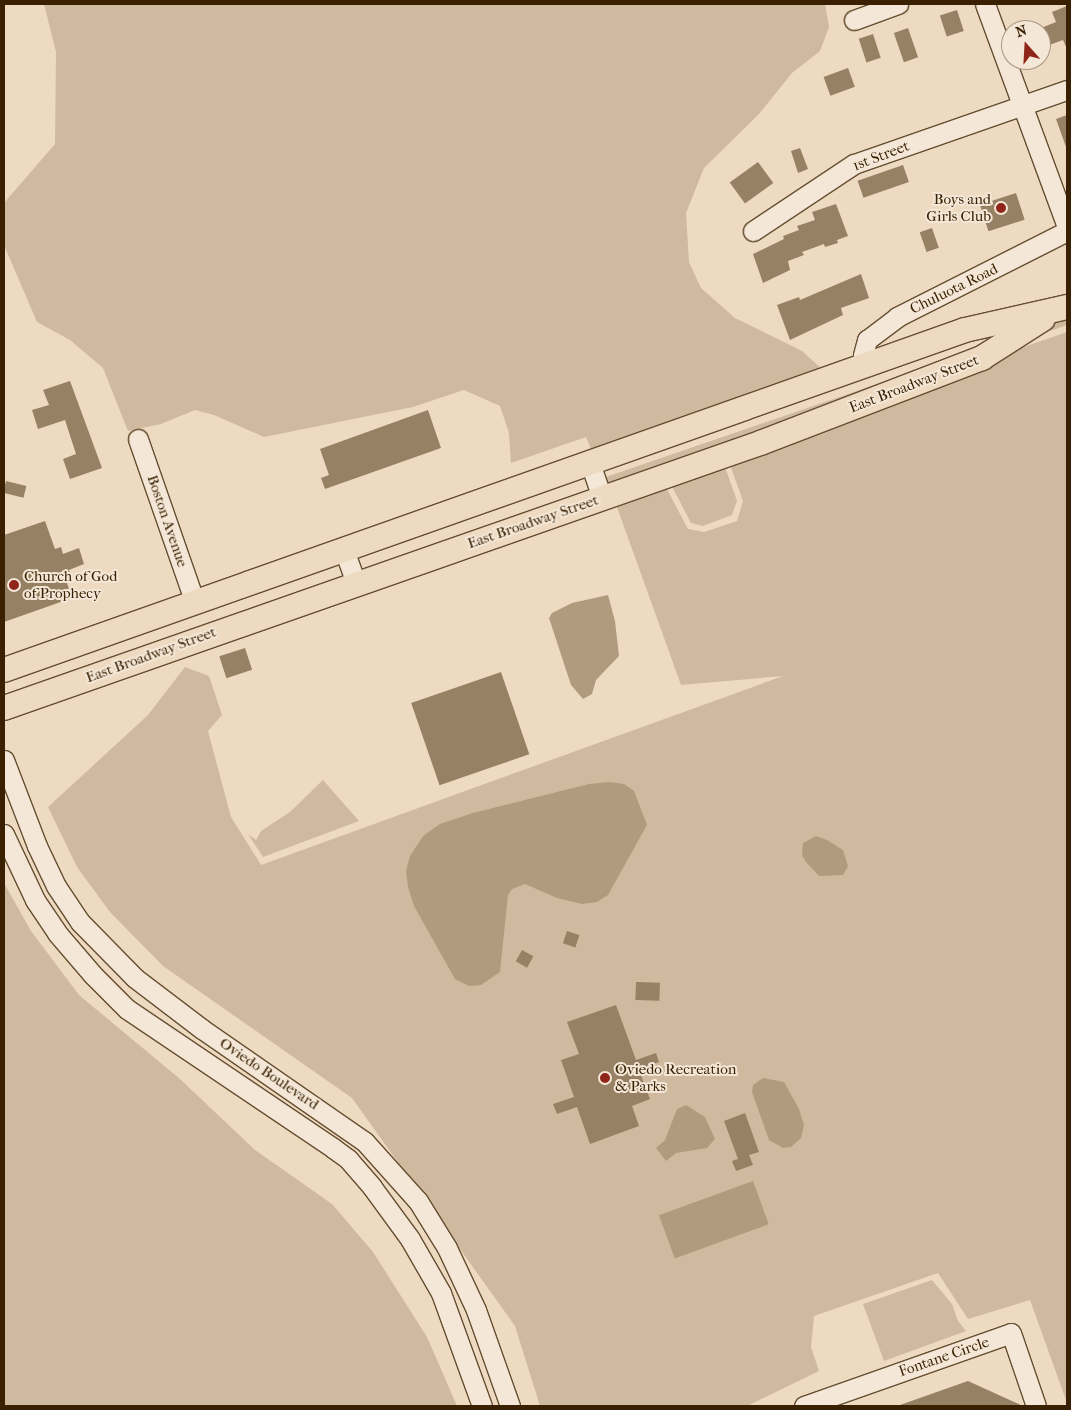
<!DOCTYPE html>
<style>
body{margin:0}
#map{position:relative;width:1071px;height:1410px;overflow:hidden;background:#eedac1;font-family:"IM FELL French Canon",serif}
div>[style]{position:absolute}
[style*='--x']{left:calc(var(--x)*1px);top:calc(var(--y)*1px);width:calc(var(--w)*1px);rotate:calc(var(--a)*1deg)}
.green>*{inset:0;background:#cfbaa0}
.water>*{inset:0;background:#b09b7f;transform-origin:0 0}
.building>*{inset:0;background:#978164;transform-origin:0 0}
.roads{filter:drop-shadow(1px 0 #664e30) drop-shadow(-1px 0 #664e30) drop-shadow(0 1px #664e30) drop-shadow(0 -1px #664e30)}
.minor>*{height:19px;margin:-9.5px;padding:0 9.5px;transform-origin:9.5px;border-radius:9.5px;background:#f4e7d7}
.major>*{height:24px;margin:-12px;padding:0 12px;transform-origin:12px;border-radius:12px;background:#eedac1}
.dots>*{width:14px;height:14px;translate:-50% -50%;box-sizing:border-box;border:2px solid #f4e7d7;border-radius:50%}
span{translate:-50% -50%;white-space:nowrap;text-align:center;line-height:1.15;-webkit-text-stroke:4px #f4e7d7;paint-order:stroke}
.street-label{font-size:15px;color:#382000}
.poi-label{font-size:15px;color:#382000}
.right{translate:-100% -50%;text-align:right}
.left{translate:0 -50%;text-align:left}
.frame{position:absolute;inset:0;border:5px solid #382000;pointer-events:none}
.north{position:absolute;left:1001px;top:20px;width:50px;height:50px;box-sizing:border-box;background:#f4e7d7;border:1px solid #a99781;border-radius:50%;rotate:341deg;font-size:14px;font-weight:700;line-height:20px;text-align:center;color:#382000}
.north::after{content:'';display:block;margin:auto;width:18px;height:22px;background:#8f2418;clip-path:polygon(50% 0,100% 100%,50% 72%,0 100%)}
</style>
<div id="map">
<div class="green">
<i style="clip-path:polygon(44px 4px,825px 4px,829px 27px,820px 51px,792px 73px,759px 114px,704px 168px,686px 213px,689px 262px,701px 288px,735px 318px,802px 351px,834px 380px,597px 464px,586px 437px,511px 463px,509px 433px,500px 406px,464px 390px,413px 407px,264px 437px,214px 415px,195px 410px,161px 424px,128px 431px,103px 368px,70px 340px,37px 322px,4px 245px,4px 203px,55px 144px,56px 52px)"></i>
<i style="clip-path:polygon(1067px 319px,1067px 325px,728px 443px,724px 464px,737px 501px,732px 515px,703px 526px,691px 523px,666px 475px,611px 490px,603px 478px)"></i>
<i style="clip-path:polygon(1067px 332px,1067px 1403px,1030px 1300px,968px 1319px,938px 1273px,814px 1316px,811px 1347px,819px 1371px,749px 1405px,540px 1406px,515px 1326px,352px 1098px,163px 966px,110px 912px,77px 867px,48px 807px,148px 715px,185px 667px,209px 676px,222px 715px,208px 731px,231px 817px,261px 865px,783px 676px,681px 685px,613px 496px,661px 478px,688px 529px,704px 532px,737px 521px,743px 501px,729px 462px,730px 449px)"></i>
<i style="clip-path:polygon(323px 780px,359px 821px,263px 857px,248px 834px,256px 840px,261px 831px,290px 812px)"></i>
<i style="clip-path:polygon(4px 883px,31px 931px,79px 995px,180px 1079px,255px 1150px,332px 1204px,373px 1252px,427px 1337px,457px 1406px,4px 1406px)"></i>
<i style="clip-path:polygon(932px 1280px,952px 1304px,958px 1321px,966px 1331px,884px 1361px,863px 1304px)"></i>
</div>
<div class="water">
<i style="clip-path:polygon(608px 595px,615px 621px,619px 656px,596px 680px,592px 694px,583px 699px,571px 685px,549px 618px,552px 613px,572px 603px)"></i>
<i style="clip-path:polygon(610px 782px,624px 784px,634px 791px,647px 825px,608px 895px,597px 902px,582px 904px,557px 898px,525px 884px,512px 889px,508px 895px,500px 972px,481px 985px,469px 986px,455px 979px,414px 906px,408px 887px,406px 871px,410px 856px,423px 836px,440px 824px,473px 813px,589px 784px)"></i>
<i style="clip-path:polygon(816px 836px,827px 840px,843px 850px,848px 866px,843px 875px,819px 876px,806px 862px,802px 855px,803px 843px)"></i>
<i style="clip-path:polygon(763px 1078px,784px 1082px,799px 1109px,804px 1125px,801px 1138px,791px 1147px,783px 1148px,769px 1140px,752px 1092px,753px 1085px)"></i>
<i style="clip-path:polygon(686px 1105px,705px 1117px,715px 1139px,707px 1148px,676px 1153px,666px 1161px,656px 1148px,665px 1140px,677px 1109px)"></i>
<i style="left:753px;top:1181px;width:46px;height:100px;rotate:70deg"></i>
</div>
<div class="building">
<i style="clip-path:polygon(1067px 6px,1067px 49px,1063px 40px,1041px 48px,1041px 28px,1056px 22px,1052px 12px)"></i>
<i style="left:957px;top:10px;width:22px;height:18px;rotate:72deg"></i>
<i style="left:908px;top:28px;width:31px;height:15px;rotate:71deg"></i>
<i style="left:873px;top:34px;width:25px;height:15px;rotate:72deg"></i>
<i style="left:848px;top:68px;width:20px;height:26px;rotate:70deg"></i>
<i style="clip-path:polygon(1067px 115px,1067px 147px,1066px 147px,1056px 119px)"></i>
<i style="clip-path:polygon(800px 148px,808px 169px,798px 173px,791px 151px)"></i>
<i style="left:758px;top:162px;width:26px;height:35px;rotate:54deg"></i>
<i style="left:903px;top:165px;width:18px;height:48px;rotate:71deg"></i>
<i style="left:1016px;top:193px;width:28px;height:38px;rotate:72deg"></i>
<i style="clip-path:polygon(836px 204px,848px 236px,837px 240px,838px 243px,825px 247px,824px 244px,802px 252px,804px 255px,788px 261px,790px 270px,763px 283px,753px 254px,784px 239px,783px 236px,799px 230px,797px 226px,815px 220px,812px 212px)"></i>
<i style="left:932px;top:228px;width:21px;height:13px;rotate:71deg"></i>
<i style="clip-path:polygon(861px 274px,869px 298px,841px 308px,843px 315px,790px 340px,777px 305px,799px 297px,800px 300px)"></i>
<i style="clip-path:polygon(70px 381px,102px 468px,70px 479px,63px 459px,76px 454px,65px 420px,38px 429px,32px 410px,49px 405px,43px 390px)"></i>
<i style="clip-path:polygon(428px 410px,441px 448px,325px 489px,321px 478px,329px 475px,320px 449px)"></i>
<i style="left:6px;top:481px;width:21px;height:12px;rotate:14deg"></i>
<i style="clip-path:polygon(45px 521px,55px 549px,61px 547px,63px 554px,79px 548px,84px 564px,69px 570px,71px 575px,65px 577px,72px 598px,4px 622px,4px 535px)"></i>
<i style="left:245px;top:648px;width:23px;height:27px;rotate:72deg"></i>
<i style="left:501px;top:672px;width:87px;height:95px;rotate:71deg"></i>
<i style="left:567px;top:931px;width:13px;height:13px;rotate:18deg"></i>
<i style="left:522px;top:950px;width:13px;height:13px;rotate:29deg"></i>
<i style="left:636px;top:982px;width:24px;height:18px;rotate:2deg"></i>
<i style="clip-path:polygon(616px 1005px,636px 1060px,656px 1053px,659px 1062px,639px 1070px,650px 1099px,632px 1106px,639px 1126px,590px 1144px,577px 1107px,557px 1114px,553px 1104px,574px 1097px,561px 1060px,579px 1054px,567px 1022px)"></i>
<i style="clip-path:polygon(745px 1113px,759px 1152px,749px 1155px,753px 1165px,736px 1171px,732px 1161px,738px 1159px,724px 1121px)"></i>
<i style="clip-path:polygon(968px 1381px,1023px 1406px,900px 1406px,900px 1405px)"></i>
</div>
<div class="roads">
<div class="minor">
<i style="--x:985;--y:4;--w:238;--a:69.8"></i>
<i style="--x:854;--y:20;--w:47;--a:-20"></i>
<i style="--x:753;--y:231;--w:121;--a:-33.6"></i>
<i style="--x:854;--y:164;--w:225;--a:-19.2"></i>
<i style="--x:866;--y:365;--w:10;--a:-107"></i>
<i style="--x:863;--y:355;--w:16;--a:-75"></i>
<i style="--x:867;--y:340;--w:38;--a:-37"></i>
<i style="--x:897;--y:317;--w:191;--a:-26.8"></i>
<i style="--x:138;--y:439;--w:174;--a:70.8"></i>
<i style="--x:590;--y:463;--w:36;--a:71"></i>
<i style="--x:344;--y:550;--w:35;--a:70"></i>
<i style="--x:4;--y:760;--w:92;--a:69"></i>
<i style="--x:37;--y:846;--w:44;--a:64.6"></i>
<i style="--x:56;--y:886;--w:43;--a:56.3"></i>
<i style="--x:80;--y:922;--w:78;--a:45.5"></i>
<i style="--x:135;--y:978;--w:84;--a:37.3"></i>
<i style="--x:202;--y:1029;--w:198;--a:34.7"></i>
<i style="--x:365;--y:1142;--w:79;--a:48.1"></i>
<i style="--x:418;--y:1201;--w:55;--a:58.3"></i>
<i style="--x:447;--y:1248;--w:68;--a:64.9"></i>
<i style="--x:476;--y:1310;--w:102;--a:70.5"></i>
<i style="--x:4;--y:834;--w:73;--a:64.8"></i>
<i style="--x:35;--y:900;--w:40;--a:56"></i>
<i style="--x:57;--y:933;--w:55;--a:49.4"></i>
<i style="--x:93;--y:975;--w:48;--a:45"></i>
<i style="--x:127;--y:1009;--w:249;--a:34"></i>
<i style="--x:333;--y:1148;--w:19;--a:36"></i>
<i style="--x:348;--y:1159;--w:37;--a:49"></i>
<i style="--x:372;--y:1187;--w:64;--a:53.8"></i>
<i style="--x:410;--y:1239;--w:62;--a:60.1"></i>
<i style="--x:441;--y:1293;--w:120;--a:70.1"></i>
<i style="--x:804;--y:1406;--w:219;--a:-19.4"></i>
<i style="--x:1011;--y:1333;--w:77;--a:71.1"></i>
</div>
<div class="major">
<i style="--x:4;--y:670;--w:1019;--a:-19.48"></i>
<i style="--x:965;--y:330;--w:105;--a:-12.7"></i>
<i style="--x:4;--y:708;--w:804;--a:-19.31"></i>
<i style="--x:763;--y:442;--w:235;--a:-21"></i>
<i style="--x:982;--y:358;--w:72;--a:-32.6"></i>
</div>
</div>
<div class="dots">
<i style="left:1001px;top:208px;background:#8f2418"></i>
<i style="left:14px;top:585px;background:#8f2418"></i>
<i style="left:605px;top:1078px;background:#8f2418"></i>
</div>
<div class="street-label">
<span style="left:881px;top:156px;rotate:-21deg">1st Street</span>
<span style="left:954px;top:289px;rotate:-26deg">Chuluota Road</span>
<span style="left:914px;top:384px;rotate:-21deg">East Broadway Street</span>
<span style="left:167px;top:521px;rotate:71deg">Boston Avenue</span>
<span style="left:533px;top:522px;rotate:-19deg">East Broadway Street</span>
<span style="left:151px;top:655px;rotate:-20deg">East Broadway Street</span>
<span style="left:269px;top:1074px;rotate:34deg">Oviedo Boulevard</span>
<span style="left:944px;top:1357px;rotate:-19deg">Fontane Circle</span>
</div>
<div class="poi-label">
<span class="right" style="left:991px;top:208px">Boys and<br>Girls Club</span>
<span class="left" style="left:24px;top:585px">Church of God<br>of Prophecy</span>
<span class="left" style="left:615px;top:1078px">Oviedo Recreation<br>&amp; Parks</span>
</div>
<div class="frame"></div>
<div class="north">N</div>
</div>
